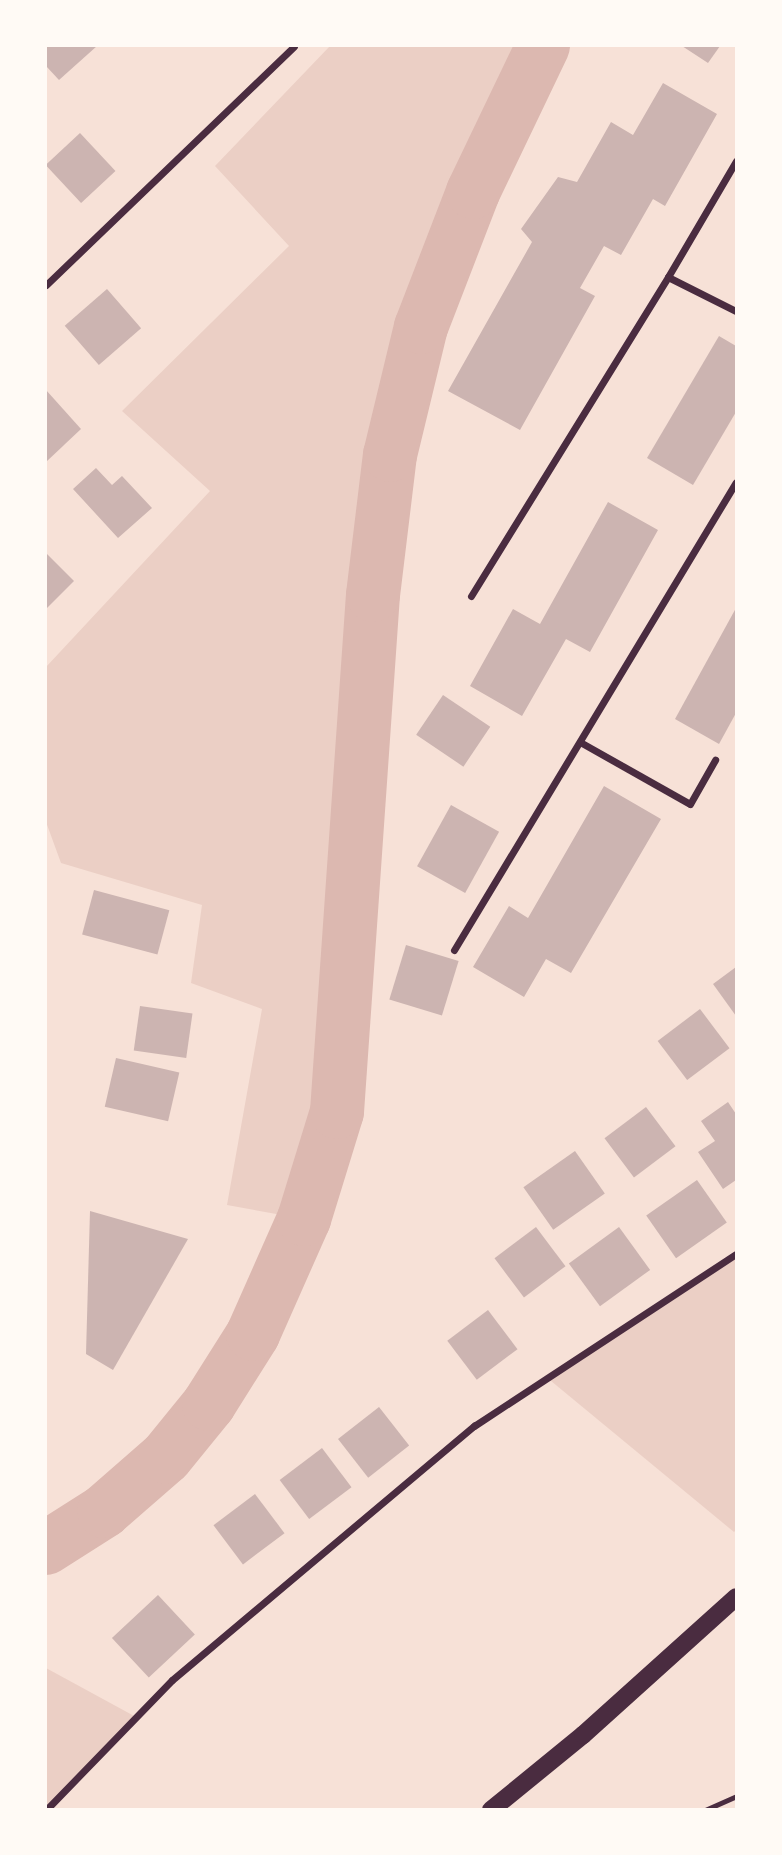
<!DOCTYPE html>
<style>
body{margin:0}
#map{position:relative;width:782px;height:1855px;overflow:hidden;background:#f7e1d7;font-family:"PT Serif",serif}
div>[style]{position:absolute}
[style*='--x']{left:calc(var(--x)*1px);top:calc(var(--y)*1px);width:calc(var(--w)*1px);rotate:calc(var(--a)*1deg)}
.green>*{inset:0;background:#ebcfc5}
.river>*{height:54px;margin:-27px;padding:0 27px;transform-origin:27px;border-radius:27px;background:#dcb8b0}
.building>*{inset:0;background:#ccb4b1;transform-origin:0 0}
.service>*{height:5px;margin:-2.5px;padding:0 2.5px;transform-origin:2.5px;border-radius:2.5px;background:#4a2c40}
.minor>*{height:7px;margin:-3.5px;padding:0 3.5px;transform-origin:3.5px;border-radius:3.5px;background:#4a2c40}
.primary>*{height:18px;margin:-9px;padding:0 9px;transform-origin:9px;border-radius:9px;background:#4a2c40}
span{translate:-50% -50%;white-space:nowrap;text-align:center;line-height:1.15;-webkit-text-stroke:7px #fffaf5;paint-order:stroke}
.frame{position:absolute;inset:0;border:47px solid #fffaf5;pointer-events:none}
</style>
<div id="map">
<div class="green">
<i style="clip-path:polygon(330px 46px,543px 46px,473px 192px,421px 327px,390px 455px,373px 595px,337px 1112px,304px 1219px,227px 1205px,262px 1009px,191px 983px,202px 905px,61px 863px,46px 822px,46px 667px,210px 491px,122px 411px,289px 246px,215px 166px)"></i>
<i style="clip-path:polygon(736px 1254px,736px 1530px,734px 1532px,545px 1376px)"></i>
<i style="clip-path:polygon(46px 1668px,136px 1717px,46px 1809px)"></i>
</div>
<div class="river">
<i style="--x:46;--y:1548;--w:69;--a:-32.5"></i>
<i style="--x:104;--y:1511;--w:82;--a:-41.1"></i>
<i style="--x:166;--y:1457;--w:68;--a:-50.9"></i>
<i style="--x:209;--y:1404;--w:83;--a:-57.8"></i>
<i style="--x:253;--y:1334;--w:126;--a:-66.1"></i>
<i style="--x:304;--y:1219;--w:112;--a:-72.9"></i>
<i style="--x:337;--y:1112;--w:518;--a:-86.02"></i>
<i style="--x:373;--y:595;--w:141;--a:-83.1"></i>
<i style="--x:390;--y:455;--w:132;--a:-76.4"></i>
<i style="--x:421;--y:327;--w:145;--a:-68.9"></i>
<i style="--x:473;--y:192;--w:162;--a:-64.4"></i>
</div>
<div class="building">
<i style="clip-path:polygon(46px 46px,97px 46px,59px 80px,46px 66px)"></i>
<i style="clip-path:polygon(682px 46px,720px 46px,708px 63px)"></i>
<i style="clip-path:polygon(663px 83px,717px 114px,665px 206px,653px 199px,621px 255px,604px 246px,580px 288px,595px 296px,520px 430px,448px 391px,532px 242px,521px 229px,558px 177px,577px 182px,611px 122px,633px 135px)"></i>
<i style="left:80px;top:133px;width:52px;height:47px;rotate:47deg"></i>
<i style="left:107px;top:289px;width:52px;height:56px;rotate:49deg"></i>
<i style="clip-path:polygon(719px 336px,736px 346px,736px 412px,693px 485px,647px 458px)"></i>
<i style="clip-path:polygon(46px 390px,81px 429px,46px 462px)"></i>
<i style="clip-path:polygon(96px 468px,112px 485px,122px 476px,152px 508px,118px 538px,73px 489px)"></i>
<i style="clip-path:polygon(608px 502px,658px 530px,590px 652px,566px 639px,522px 716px,470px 686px,513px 609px,540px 624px)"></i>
<i style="clip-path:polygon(46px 553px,74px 581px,46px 609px)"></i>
<i style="clip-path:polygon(736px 608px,736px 713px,719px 744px,675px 719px)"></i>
<i style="left:443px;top:695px;width:57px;height:48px;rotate:34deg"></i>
<i style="clip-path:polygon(604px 786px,661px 819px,571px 973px,546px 959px,524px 997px,473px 967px,509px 906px,528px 918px)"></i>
<i style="left:451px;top:805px;width:55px;height:70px;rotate:29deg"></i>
<i style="left:94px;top:890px;width:78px;height:46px;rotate:15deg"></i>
<i style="left:406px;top:945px;width:55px;height:57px;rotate:17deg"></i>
<i style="clip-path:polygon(736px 967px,736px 1016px,713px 984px)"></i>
<i style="left:140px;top:1006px;width:53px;height:45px;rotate:8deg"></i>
<i style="left:700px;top:1009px;width:49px;height:53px;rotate:53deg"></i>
<i style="left:116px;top:1058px;width:65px;height:50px;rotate:13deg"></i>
<i style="clip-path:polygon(728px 1102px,736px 1114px,736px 1180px,723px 1189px,698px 1152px,715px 1141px,701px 1121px)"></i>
<i style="left:646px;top:1107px;width:49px;height:52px;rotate:53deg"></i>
<i style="left:575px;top:1151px;width:52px;height:63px;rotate:55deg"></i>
<i style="left:697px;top:1180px;width:52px;height:62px;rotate:55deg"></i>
<i style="clip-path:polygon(90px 1211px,188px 1239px,113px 1370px,86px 1354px)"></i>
<i style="left:536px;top:1227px;width:49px;height:52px;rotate:53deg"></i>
<i style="left:619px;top:1227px;width:53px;height:62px;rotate:54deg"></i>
<i style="left:488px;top:1310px;width:49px;height:51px;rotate:53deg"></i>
<i style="left:379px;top:1407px;width:49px;height:52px;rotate:52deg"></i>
<i style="left:322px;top:1448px;width:49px;height:53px;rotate:53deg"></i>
<i style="left:255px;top:1494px;width:49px;height:52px;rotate:53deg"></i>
<i style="left:158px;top:1595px;width:54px;height:63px;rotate:47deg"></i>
</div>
<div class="service">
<i style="--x:705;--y:1810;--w:34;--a:-24"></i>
</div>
<div class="minor">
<i style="--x:736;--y:161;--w:134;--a:120.4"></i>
<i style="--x:668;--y:277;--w:76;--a:26.6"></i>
<i style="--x:46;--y:285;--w:344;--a:-43.9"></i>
<i style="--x:471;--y:596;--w:375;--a:-58.3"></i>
<i style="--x:580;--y:742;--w:126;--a:29.4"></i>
<i style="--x:690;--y:804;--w:51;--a:-60.4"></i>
<i style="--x:454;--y:950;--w:546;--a:-58.93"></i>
<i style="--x:46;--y:1810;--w:181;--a:-45.9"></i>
<i style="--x:172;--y:1680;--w:395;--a:-40.1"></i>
<i style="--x:474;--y:1426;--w:313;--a:-33.3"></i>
</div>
<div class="primary">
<i style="--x:491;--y:1810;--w:119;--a:-39.2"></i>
<i style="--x:583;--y:1735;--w:206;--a:-42"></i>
</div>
<div class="frame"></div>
</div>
